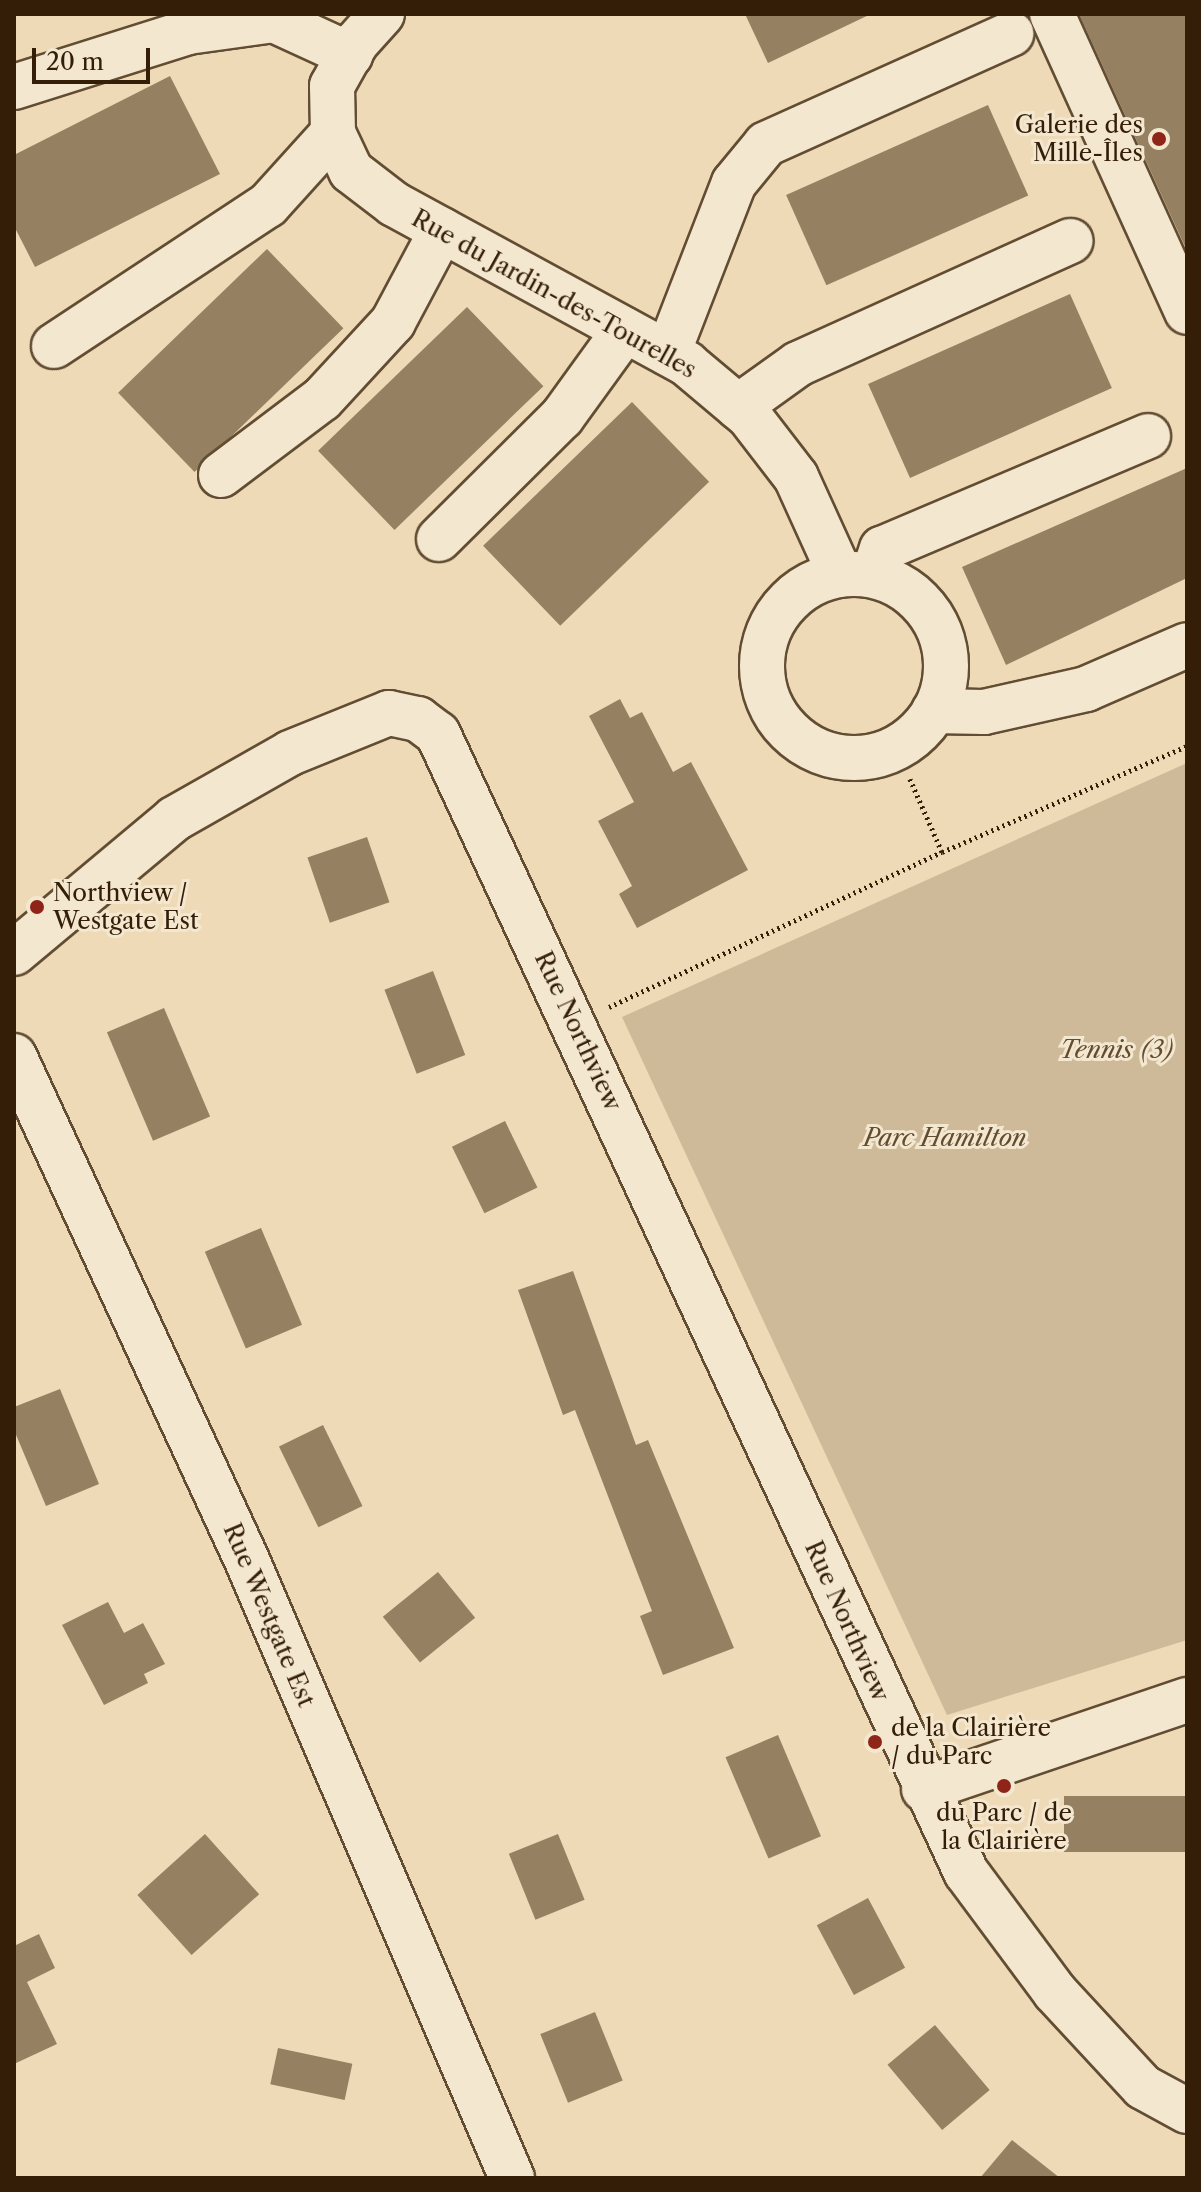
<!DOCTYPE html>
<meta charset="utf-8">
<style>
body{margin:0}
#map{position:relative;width:1201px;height:2192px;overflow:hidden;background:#eedab6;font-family:"Libre Caslon Text",serif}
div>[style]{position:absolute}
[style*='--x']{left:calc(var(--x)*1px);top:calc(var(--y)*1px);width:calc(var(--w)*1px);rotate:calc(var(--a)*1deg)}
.green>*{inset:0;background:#ceba98}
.building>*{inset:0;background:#958062;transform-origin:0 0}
.path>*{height:5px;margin-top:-2.5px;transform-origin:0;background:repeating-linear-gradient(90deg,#341e07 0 2px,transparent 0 6px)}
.roads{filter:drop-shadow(2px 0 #624d33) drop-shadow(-2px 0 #624d33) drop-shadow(0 2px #624d33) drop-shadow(0 -2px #624d33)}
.minor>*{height:44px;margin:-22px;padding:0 22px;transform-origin:22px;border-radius:22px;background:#f4e7d0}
.minor>.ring{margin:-22px;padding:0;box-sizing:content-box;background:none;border:44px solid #f4e7d0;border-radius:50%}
.dots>*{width:22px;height:22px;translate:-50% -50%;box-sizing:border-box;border:4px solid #f4e7d0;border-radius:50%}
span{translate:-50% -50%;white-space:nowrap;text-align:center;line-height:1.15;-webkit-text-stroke:6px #f4e7d0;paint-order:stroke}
.poi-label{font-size:24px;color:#341e07}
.right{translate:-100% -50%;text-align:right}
.left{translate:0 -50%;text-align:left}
.street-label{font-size:24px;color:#341e07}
.park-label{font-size:24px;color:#624d32;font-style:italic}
.frame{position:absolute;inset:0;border:16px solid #341e07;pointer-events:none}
.scale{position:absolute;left:32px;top:48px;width:118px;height:36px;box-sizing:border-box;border:4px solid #341e07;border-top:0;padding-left:10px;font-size:24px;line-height:28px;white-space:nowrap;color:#341e07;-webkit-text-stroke:6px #f4e7d0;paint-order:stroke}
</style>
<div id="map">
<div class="green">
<i style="clip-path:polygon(1187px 763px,1187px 1640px,947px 1715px,622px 1017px)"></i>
</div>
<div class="building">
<i style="clip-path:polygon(745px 14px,871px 14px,768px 63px)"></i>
<i style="clip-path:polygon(1079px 14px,1187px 14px,1187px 251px)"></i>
<i style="clip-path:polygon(170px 76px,220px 174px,35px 267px,14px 226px,14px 155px)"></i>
<i style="left:988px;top:105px;width:99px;height:221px;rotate:66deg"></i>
<i style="left:267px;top:249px;width:110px;height:207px;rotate:46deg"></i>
<i style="left:1070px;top:294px;width:103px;height:221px;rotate:66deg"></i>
<i style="left:467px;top:307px;width:110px;height:207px;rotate:46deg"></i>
<i style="left:632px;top:402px;width:111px;height:207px;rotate:46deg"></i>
<i style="clip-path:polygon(1187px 468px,1187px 578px,1006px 665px,962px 567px)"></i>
<i style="clip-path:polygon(620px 699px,630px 718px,642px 712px,673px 772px,691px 762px,748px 870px,637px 928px,619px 894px,632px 886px,598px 821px,634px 802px,589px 716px)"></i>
<i style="left:367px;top:837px;width:69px;height:63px;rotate:71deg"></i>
<i style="left:433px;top:971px;width:90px;height:52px;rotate:69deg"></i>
<i style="left:164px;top:1008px;width:118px;height:62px;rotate:67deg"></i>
<i style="left:505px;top:1121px;width:74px;height:59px;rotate:64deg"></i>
<i style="left:261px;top:1228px;width:105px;height:61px;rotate:67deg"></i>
<i style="clip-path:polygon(573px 1271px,636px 1445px,648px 1440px,734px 1648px,663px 1675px,640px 1616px,652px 1611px,575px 1410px,563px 1415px,518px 1290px)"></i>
<i style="clip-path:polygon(60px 1389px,99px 1484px,46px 1506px,14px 1430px,14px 1407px)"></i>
<i style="left:323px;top:1425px;width:90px;height:49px;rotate:64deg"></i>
<i style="left:438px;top:1572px;width:59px;height:71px;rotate:51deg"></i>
<i style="clip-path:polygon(108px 1602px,124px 1633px,143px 1623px,165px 1664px,144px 1674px,148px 1683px,104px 1705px,62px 1625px)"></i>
<i style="left:778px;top:1735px;width:110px;height:57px;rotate:67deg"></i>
<i style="left:1187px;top:1796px;width:56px;height:123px;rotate:90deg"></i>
<i style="left:205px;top:1834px;width:81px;height:91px;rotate:48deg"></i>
<i style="left:558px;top:1834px;width:71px;height:53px;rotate:68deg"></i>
<i style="left:868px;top:1898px;width:79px;height:58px;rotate:62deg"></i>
<i style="clip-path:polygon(39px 1934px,55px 1968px,27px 1982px,57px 2044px,14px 2064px,14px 1946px)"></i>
<i style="left:595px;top:2012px;width:74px;height:59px;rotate:68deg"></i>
<i style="left:935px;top:2025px;width:85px;height:62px;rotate:50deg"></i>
<i style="left:278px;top:2048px;width:76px;height:37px;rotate:12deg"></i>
<i style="clip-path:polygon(1012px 2140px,1060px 2178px,980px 2178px)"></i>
</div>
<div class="path">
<i style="--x:942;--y:852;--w:267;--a:-23.4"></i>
<i style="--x:609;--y:1007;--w:367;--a:-25"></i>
<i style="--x:942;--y:852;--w:80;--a:-113.7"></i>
</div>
<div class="roads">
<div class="minor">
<i style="--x:382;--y:14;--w:39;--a:132"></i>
<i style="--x:356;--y:43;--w:49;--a:119.2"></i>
<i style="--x:332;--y:86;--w:47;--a:88.8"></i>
<i style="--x:333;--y:133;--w:42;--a:64.7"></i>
<i style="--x:351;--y:171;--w:54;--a:37.5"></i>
<i style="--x:394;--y:204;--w:334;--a:28.6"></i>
<i style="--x:687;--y:364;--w:81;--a:40"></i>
<i style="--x:749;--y:416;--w:77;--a:52.4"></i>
<i style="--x:796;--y:477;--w:107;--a:65.6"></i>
<i style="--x:1052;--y:14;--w:327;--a:65.6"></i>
<i style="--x:14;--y:87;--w:182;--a:-17.5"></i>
<i style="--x:188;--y:32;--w:87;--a:-7.9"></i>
<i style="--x:274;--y:20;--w:84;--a:24.7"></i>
<i style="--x:54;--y:346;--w:256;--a:-33.4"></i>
<i style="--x:268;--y:205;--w:97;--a:-47.9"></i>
<i style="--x:668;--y:353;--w:182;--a:-68.8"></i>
<i style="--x:734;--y:183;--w:50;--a:-50.6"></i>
<i style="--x:766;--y:144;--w:269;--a:-24.2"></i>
<i style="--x:738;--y:407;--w:74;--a:-35.6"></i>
<i style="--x:798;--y:364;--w:299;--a:-24.3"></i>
<i style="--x:221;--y:475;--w:126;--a:-37"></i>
<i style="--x:322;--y:399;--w:105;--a:-47.3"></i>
<i style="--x:393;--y:322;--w:104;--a:-62"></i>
<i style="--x:439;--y:539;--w:173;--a:-44.8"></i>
<i style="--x:562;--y:417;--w:107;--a:-54.1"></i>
<i class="ring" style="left:762px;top:574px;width:140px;height:140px"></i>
<i style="--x:873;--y:575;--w:28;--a:-71"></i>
<i style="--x:882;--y:549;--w:289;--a:-23"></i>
<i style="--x:934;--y:711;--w:50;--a:1.1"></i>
<i style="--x:984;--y:712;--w:105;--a:-12.7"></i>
<i style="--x:1086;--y:689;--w:110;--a:-23.5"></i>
<i style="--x:14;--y:953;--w:209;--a:-39.9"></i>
<i style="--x:174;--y:819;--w:133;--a:-29.6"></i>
<i style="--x:290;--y:753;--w:107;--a:-22"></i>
<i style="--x:389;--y:713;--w:30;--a:12"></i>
<i style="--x:418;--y:719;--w:25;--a:37"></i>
<i style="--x:438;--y:734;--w:1255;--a:65.11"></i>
<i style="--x:966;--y:1872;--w:149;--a:53.4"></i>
<i style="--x:1055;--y:1992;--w:129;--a:47.2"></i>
<i style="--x:1143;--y:2087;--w:50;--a:28.6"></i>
<i style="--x:14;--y:1056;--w:553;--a:65.2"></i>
<i style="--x:246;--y:1558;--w:675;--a:66.78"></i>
<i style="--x:924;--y:1789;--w:278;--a:-18.7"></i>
</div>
</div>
<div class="dots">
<i style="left:1159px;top:139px;background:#8f2418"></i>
<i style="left:37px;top:907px;background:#8f2418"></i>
<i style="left:875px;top:1742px;background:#8f2418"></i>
<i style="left:1004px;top:1786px;background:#8f2418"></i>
</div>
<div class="poi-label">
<span class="right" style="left:1143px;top:139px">Galerie des<br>Mille-Îles</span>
<span class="left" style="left:53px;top:907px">Northview /<br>Westgate Est</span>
<span class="left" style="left:891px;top:1742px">de la Clairière<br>/ du Parc</span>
<span style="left:1004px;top:1827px">du Parc / de<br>la Clairière</span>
</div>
<div class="street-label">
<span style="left:554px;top:294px;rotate:29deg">Rue du Jardin-des-Tourelles</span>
<span style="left:578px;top:1031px;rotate:65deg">Rue Northview</span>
<span style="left:269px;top:1615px;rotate:67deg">Rue Westgate Est</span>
<span style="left:847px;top:1621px;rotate:66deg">Rue Northview</span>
</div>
<div class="park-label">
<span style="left:1117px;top:1050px">Tennis (3)</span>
<span style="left:945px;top:1138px">Parc Hamilton</span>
</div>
<div class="frame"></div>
<div class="scale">20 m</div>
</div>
